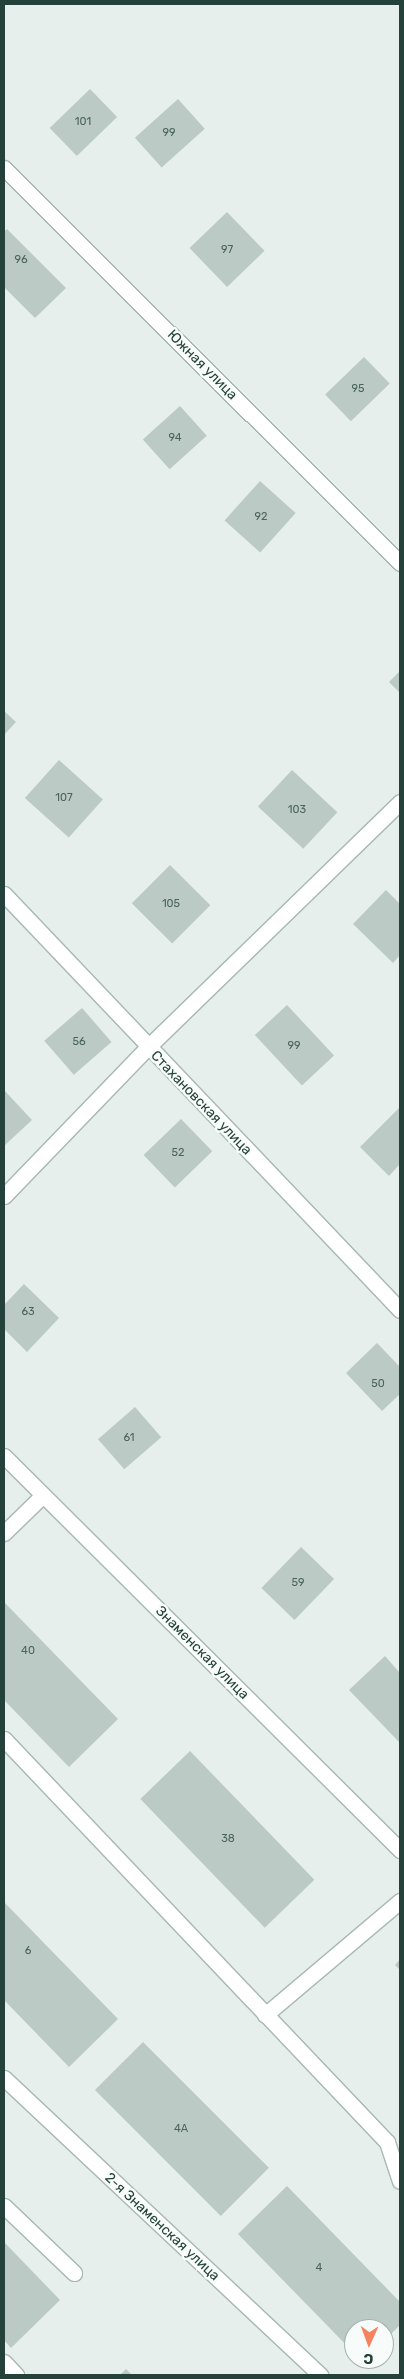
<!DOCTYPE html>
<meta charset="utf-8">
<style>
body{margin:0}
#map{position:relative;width:404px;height:2379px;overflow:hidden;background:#e6efeb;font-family:Rubik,sans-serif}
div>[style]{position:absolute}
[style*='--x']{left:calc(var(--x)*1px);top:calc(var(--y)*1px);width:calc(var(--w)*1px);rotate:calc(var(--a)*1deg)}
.building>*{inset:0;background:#bbcac4;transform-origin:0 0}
.roads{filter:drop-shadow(1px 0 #a8b8b2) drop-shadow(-1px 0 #a8b8b2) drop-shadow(0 1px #a8b8b2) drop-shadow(0 -1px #a8b8b2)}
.lane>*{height:15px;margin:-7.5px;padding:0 7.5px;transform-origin:7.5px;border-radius:7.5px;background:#fff}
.street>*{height:15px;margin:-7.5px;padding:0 7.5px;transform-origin:7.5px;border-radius:7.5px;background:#fff}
span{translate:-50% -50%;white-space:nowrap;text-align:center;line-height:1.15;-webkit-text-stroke:5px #f7fbf9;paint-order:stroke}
.number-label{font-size:11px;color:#4a645c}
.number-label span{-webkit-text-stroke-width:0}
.street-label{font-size:14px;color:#24423a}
.frame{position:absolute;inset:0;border:5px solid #24423a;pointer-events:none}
.north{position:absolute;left:344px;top:2319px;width:50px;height:50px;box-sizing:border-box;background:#f7fbf9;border:1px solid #a3b1ad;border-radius:50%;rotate:182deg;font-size:14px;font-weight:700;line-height:20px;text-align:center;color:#24423a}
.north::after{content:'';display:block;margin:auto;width:18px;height:22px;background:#f4845f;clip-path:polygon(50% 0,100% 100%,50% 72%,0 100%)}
</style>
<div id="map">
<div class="building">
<i style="left:90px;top:89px;width:39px;height:56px;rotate:46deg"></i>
<i style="left:178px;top:99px;width:40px;height:58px;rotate:48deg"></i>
<i style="left:227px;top:212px;width:54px;height:52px;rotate:46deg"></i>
<i style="clip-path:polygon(7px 229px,66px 288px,35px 318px,4px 287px,4px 232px)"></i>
<i style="left:364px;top:357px;width:37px;height:54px;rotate:46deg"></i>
<i style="left:180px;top:406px;width:40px;height:50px;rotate:48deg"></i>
<i style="left:260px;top:481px;width:48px;height:53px;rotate:42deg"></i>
<i style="clip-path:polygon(400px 671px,400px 693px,389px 682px)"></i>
<i style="clip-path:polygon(4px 711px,16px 722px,4px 735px)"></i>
<i style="left:59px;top:760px;width:59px;height:51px;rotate:42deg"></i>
<i style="left:292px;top:770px;width:62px;height:50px;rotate:43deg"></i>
<i style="left:170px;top:865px;width:57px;height:54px;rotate:45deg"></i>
<i style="clip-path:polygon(386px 890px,400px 904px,400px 955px,393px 963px,353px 924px)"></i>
<i style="left:287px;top:1005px;width:69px;height:44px;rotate:47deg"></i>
<i style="left:82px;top:1008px;width:45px;height:50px;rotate:49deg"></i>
<i style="clip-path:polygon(4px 1090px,32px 1120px,4px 1146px)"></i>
<i style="clip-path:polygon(400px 1107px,400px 1164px,389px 1176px,360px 1147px)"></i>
<i style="left:181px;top:1119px;width:45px;height:52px;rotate:46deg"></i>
<i style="clip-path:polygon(24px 1284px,59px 1318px,27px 1352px,4px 1329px,4px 1305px)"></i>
<i style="clip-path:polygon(377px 1343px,400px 1367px,400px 1394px,382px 1411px,346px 1373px)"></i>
<i style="left:135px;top:1407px;width:40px;height:49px;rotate:49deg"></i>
<i style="left:301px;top:1547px;width:46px;height:57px;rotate:44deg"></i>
<i style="clip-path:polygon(4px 1602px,118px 1719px,69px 1767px,4px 1700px)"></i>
<i style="clip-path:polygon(385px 1656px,400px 1673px,400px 1743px,349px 1690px)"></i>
<i style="left:190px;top:1751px;width:179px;height:69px;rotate:46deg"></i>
<i style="clip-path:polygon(4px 1902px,118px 2019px,69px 2067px,4px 2000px)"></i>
<i style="clip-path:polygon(400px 1959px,400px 1970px,395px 1965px)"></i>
<i style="left:143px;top:2042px;width:178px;height:68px;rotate:45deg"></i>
<i style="clip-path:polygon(287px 2186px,400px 2302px,400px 2325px,384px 2341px,384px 2329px,354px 2329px,354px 2353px,238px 2234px)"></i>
<i style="clip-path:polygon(4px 2242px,60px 2300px,11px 2348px,4px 2340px)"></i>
<i style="clip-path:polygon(126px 2369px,132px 2375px,120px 2375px)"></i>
</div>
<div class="roads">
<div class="lane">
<i style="--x:4;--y:1533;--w:54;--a:-44.3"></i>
<i style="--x:4;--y:1739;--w:556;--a:46.46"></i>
<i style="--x:387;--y:2142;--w:41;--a:71.6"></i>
<i style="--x:265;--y:2015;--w:177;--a:-40.2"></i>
<i style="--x:4;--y:2206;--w:97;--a:43.7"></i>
<i style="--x:4;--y:2362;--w:18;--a:47"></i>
</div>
<div class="street">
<i style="--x:4;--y:168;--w:559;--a:44.93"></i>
<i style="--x:4;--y:894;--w:574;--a:46.41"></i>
<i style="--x:4;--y:1196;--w:207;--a:-46"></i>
<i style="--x:148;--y:1047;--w:351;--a:-44.2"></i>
<i style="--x:4;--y:1456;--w:559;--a:44.85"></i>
<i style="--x:4;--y:2078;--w:434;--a:43.2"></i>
</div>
</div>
<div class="number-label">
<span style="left:83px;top:122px">101</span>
<span style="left:169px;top:133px">99</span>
<span style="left:227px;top:250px">97</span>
<span style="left:21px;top:260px">96</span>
<span style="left:358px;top:389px">95</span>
<span style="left:175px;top:438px">94</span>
<span style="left:261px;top:517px">92</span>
<span style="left:64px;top:798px">107</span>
<span style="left:297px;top:810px">103</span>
<span style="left:171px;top:904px">105</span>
<span style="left:79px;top:1042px">56</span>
<span style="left:294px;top:1046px">99</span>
<span style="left:178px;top:1153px">52</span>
<span style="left:28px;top:1312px">63</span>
<span style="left:378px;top:1384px">50</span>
<span style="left:129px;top:1438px">61</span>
<span style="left:298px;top:1583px">59</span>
<span style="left:28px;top:1651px">40</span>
<span style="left:228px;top:1839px">38</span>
<span style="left:28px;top:1951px">6</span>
<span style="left:181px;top:2129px">4А</span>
<span style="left:319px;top:2268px">4</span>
</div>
<div class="street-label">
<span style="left:202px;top:365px;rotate:45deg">Южная улица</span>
<span style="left:201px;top:1103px;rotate:46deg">Стахановская улица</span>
<span style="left:202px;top:1653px;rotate:45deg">Знаменская улица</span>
<span style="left:162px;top:2227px;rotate:43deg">2-я Знаменская улица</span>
</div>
<div class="frame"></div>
<div class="north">С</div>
</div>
